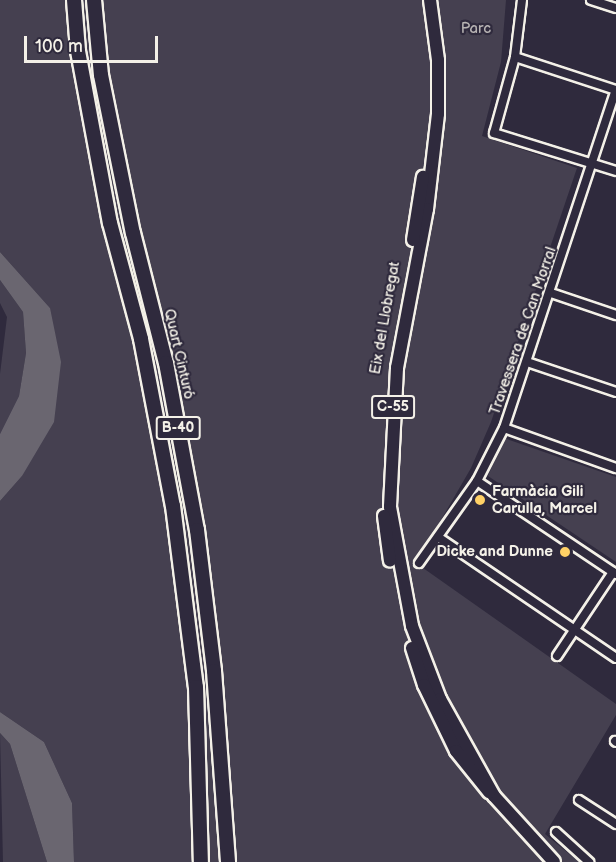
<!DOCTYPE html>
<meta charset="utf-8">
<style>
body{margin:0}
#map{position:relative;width:616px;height:862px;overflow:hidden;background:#2f2a3d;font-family:"Balsamiq Sans",sans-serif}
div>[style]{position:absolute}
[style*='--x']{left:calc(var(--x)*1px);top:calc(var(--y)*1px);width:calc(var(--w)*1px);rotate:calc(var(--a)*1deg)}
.green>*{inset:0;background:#454050}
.water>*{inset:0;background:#6a6670}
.roads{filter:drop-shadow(2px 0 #f4f1e8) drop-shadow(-2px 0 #f4f1e8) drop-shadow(0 2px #f4f1e8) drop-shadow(0 -2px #f4f1e8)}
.minor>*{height:8px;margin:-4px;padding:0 4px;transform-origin:4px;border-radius:4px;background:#2f2a3d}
.trunk>*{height:12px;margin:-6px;padding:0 6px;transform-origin:6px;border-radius:6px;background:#2f2a3d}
.motorway>*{height:14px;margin:-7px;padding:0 7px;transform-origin:7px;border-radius:7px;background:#2f2a3d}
.dots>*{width:16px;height:16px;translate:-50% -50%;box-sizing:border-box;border:3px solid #2f2a3d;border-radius:50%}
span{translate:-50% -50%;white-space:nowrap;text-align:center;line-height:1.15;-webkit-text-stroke:4.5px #2f2a3d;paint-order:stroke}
.shield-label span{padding:2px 4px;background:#2f2a3d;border:2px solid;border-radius:4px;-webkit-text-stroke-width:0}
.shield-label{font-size:14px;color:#f4f1e8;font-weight:700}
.park-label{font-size:15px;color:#b7b3b3}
.street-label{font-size:15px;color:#f4f1e8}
.poi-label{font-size:15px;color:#f4f1e8;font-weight:700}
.left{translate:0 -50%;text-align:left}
.right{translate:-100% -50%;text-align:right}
.scale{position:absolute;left:24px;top:36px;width:134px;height:27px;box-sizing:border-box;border:3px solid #f4f1e8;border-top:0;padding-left:8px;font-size:18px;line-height:21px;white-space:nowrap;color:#f4f1e8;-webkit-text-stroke:4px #2f2a3d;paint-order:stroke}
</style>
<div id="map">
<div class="green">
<i style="clip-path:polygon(0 0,506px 0,501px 62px,482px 136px,577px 168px,491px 422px,471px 468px,416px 563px,616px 704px,616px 715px,545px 834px,579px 862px,74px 862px,72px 803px,44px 742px,0 712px,0 501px,22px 476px,50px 308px,0 252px)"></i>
<i style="clip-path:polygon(0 280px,23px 312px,26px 353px,19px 396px,0 434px,0 374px,7px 317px,0 303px)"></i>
<i style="clip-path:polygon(504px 438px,616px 477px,616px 562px,488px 476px)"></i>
<i style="clip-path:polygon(0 733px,10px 744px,47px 862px,3px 862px)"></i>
</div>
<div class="water">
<i style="clip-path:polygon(0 252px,50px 308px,61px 362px,54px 422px,22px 476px,0 501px,0 434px,19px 396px,26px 353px,23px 312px,0 280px)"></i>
<i style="clip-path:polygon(0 712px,44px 742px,72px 803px,74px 862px,47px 862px,10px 744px,0 733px)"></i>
</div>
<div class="roads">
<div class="minor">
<i style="--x:522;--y:0;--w:57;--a:97"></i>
<i style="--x:515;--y:57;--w:79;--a:105.4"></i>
<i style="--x:494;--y:133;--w:128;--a:17.3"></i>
<i style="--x:591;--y:0;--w:26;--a:18"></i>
<i style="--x:515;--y:57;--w:106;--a:18.1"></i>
<i style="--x:551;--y:293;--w:69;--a:18.7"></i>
<i style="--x:527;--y:362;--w:94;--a:18.6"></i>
<i style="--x:504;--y:428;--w:119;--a:19.7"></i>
<i style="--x:477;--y:481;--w:167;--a:33.8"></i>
<i style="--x:438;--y:537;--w:215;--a:34.2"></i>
<i style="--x:419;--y:563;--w:100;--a:-54.7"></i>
<i style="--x:477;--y:481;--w:59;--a:-63"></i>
<i style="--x:504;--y:428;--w:356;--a:-71.7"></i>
<i style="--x:557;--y:656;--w:101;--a:-56.3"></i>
<i style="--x:615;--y:741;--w:1;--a:45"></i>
<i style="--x:579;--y:800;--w:44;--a:33"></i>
<i style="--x:556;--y:832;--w:45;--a:42.3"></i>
</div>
<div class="trunk">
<i style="--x:430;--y:0;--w:61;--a:82.4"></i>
<i style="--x:438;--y:60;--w:54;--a:90"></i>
<i style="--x:438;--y:114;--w:96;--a:96.6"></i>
<i style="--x:427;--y:209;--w:162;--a:100.7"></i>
<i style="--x:397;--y:368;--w:139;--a:92.9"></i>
<i style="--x:390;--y:507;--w:121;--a:79.5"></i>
<i style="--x:412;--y:626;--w:78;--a:69"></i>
<i style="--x:440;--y:699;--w:111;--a:60.9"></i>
<i style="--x:494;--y:796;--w:89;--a:47.7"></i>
<i style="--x:413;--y:240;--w:64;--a:-81"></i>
<i style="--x:384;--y:516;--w:45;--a:82.4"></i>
<i style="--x:412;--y:648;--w:39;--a:72"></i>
<i style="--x:424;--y:685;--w:73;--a:64.1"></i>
<i style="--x:456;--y:751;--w:53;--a:51.2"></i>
</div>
<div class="motorway">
<i style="--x:74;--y:0;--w:51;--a:85.5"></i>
<i style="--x:78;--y:51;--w:175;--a:79.5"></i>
<i style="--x:110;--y:223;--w:120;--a:75"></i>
<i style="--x:141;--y:339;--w:170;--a:79.2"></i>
<i style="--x:173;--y:506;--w:182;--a:82.8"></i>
<i style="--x:196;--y:687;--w:175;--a:88.4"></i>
<i style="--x:94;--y:0;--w:75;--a:84.7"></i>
<i style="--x:101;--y:75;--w:161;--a:78.6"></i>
<i style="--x:133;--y:233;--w:134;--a:75.8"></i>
<i style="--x:166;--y:363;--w:170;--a:79.5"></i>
<i style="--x:197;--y:530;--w:142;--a:83.1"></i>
<i style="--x:214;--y:671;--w:192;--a:85.8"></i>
</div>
</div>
<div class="dots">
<i style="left:480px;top:500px;background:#ffd166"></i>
<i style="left:565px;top:552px;background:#ffd166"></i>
</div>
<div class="shield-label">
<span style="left:393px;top:407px">C-55</span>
<span style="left:178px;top:428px">B-40</span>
</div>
<div class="park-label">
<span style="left:476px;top:29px">Parc</span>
</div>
<div class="street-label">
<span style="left:385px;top:318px;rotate:-80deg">Eix del Llobregat</span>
<span style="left:523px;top:331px;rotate:-71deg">Travessera de Can Morral</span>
<span style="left:179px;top:354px;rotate:77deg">Quart Cinturó</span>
</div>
<div class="poi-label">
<span class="left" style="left:492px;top:500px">Farmàcia Gili<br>Carulla, Marcel</span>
<span class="right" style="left:553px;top:552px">Dicke and Dunne</span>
</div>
<div class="scale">100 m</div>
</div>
